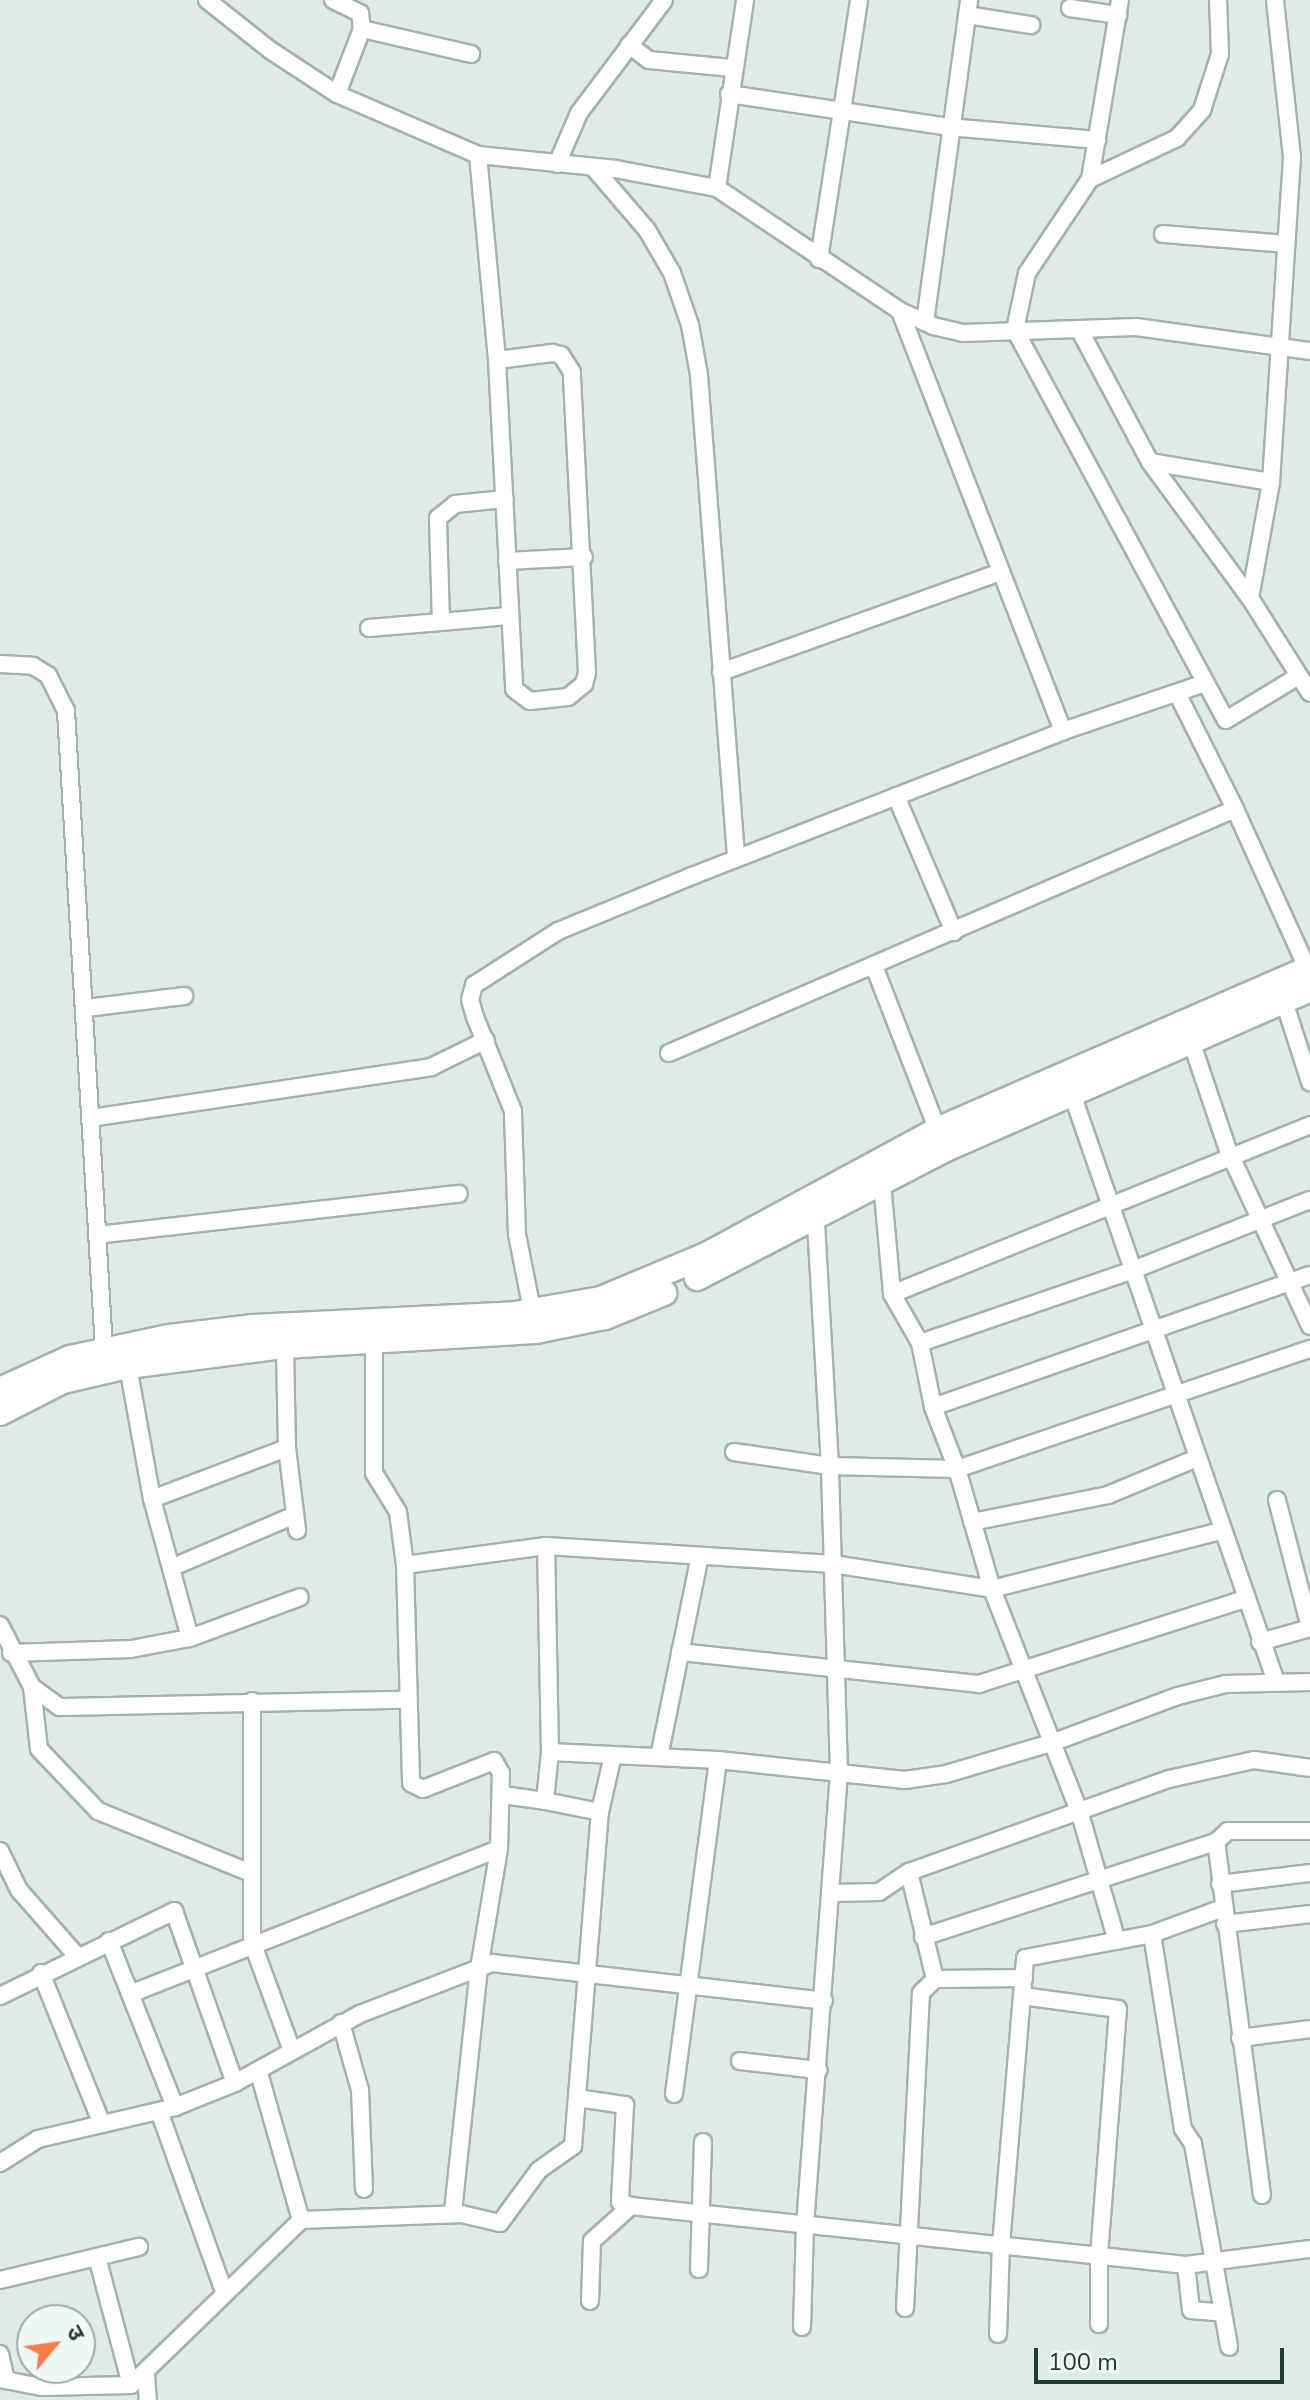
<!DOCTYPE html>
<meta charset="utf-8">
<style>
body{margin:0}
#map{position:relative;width:1310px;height:2400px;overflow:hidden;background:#deebe6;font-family:"Nunito Sans","Noto Sans Devanagari",sans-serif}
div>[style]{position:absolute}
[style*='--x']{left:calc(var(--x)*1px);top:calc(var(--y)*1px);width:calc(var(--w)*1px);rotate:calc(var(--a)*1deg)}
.roads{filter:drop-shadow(2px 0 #a1b3ad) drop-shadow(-2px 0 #a1b3ad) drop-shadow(0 2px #a1b3ad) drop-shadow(0 -2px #a1b3ad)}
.street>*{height:16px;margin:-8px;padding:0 8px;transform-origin:8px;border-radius:8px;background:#fff}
.secondary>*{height:24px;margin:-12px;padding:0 12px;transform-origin:12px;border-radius:12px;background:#fff}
span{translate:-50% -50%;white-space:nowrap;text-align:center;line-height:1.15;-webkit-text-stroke:6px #eff8f3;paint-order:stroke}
.north{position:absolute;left:16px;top:2304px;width:80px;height:80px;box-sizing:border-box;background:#eff8f3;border:2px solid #9bada7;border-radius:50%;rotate:61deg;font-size:22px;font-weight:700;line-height:32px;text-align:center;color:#1e3c35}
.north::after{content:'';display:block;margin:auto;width:28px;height:36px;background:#fe7b49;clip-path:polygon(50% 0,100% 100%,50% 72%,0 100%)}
.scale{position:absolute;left:1034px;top:2348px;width:250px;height:36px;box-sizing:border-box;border:4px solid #1e3c35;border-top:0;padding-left:10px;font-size:24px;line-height:28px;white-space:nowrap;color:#1e3c35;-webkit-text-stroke:6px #eff8f3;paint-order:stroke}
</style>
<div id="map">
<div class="roads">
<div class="street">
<i style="--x:207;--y:0;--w:80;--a:38.4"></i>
<i style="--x:270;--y:50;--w:80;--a:33.3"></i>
<i style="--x:337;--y:94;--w:154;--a:23.4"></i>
<i style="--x:478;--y:155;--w:139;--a:5.8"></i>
<i style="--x:616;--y:169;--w:103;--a:10.7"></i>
<i style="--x:717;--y:188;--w:220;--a:33.9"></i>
<i style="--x:900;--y:311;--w:36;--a:24"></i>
<i style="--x:933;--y:326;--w:31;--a:13"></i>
<i style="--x:963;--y:333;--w:173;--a:-2"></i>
<i style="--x:1136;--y:327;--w:176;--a:7.9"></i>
<i style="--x:333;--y:0;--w:30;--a:26"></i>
<i style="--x:360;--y:13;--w:16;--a:83"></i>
<i style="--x:362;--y:29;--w:112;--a:12.9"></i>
<i style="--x:1120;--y:0;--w:181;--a:99.5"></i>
<i style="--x:1090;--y:179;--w:113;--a:123.8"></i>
<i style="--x:1027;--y:273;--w:58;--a:101.9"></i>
<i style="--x:1015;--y:330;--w:443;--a:61.6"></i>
<i style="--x:1226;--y:720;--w:83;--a:-31.2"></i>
<i style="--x:1070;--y:8;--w:49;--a:8.3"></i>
<i style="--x:967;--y:15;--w:65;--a:8.9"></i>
<i style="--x:629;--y:45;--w:25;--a:37"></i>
<i style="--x:649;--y:60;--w:83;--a:5.5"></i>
<i style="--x:337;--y:94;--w:70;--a:-69"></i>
<i style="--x:729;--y:94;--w:222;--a:8.5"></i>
<i style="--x:949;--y:127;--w:149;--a:5"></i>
<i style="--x:478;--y:155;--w:206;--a:84.7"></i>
<i style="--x:497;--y:360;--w:329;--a:87"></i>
<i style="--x:514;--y:689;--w:20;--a:37"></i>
<i style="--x:530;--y:701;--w:38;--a:-6"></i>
<i style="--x:568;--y:697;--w:21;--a:-39"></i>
<i style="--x:584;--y:684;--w:11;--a:-75"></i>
<i style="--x:587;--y:673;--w:301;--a:-92.9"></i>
<i style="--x:572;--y:372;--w:20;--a:-123"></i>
<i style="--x:561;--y:355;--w:9;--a:-167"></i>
<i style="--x:552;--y:353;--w:55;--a:172.7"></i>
<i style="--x:557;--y:164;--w:56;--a:-66.7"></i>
<i style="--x:579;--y:113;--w:141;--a:-53"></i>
<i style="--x:593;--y:167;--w:83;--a:49.4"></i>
<i style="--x:647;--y:230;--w:50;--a:59.8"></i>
<i style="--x:672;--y:273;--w:55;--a:70.9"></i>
<i style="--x:690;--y:325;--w:51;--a:79.8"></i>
<i style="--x:699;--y:375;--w:484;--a:85.6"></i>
<i style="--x:1090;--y:179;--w:96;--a:-25.2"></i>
<i style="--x:1177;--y:138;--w:38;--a:-48"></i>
<i style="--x:1202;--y:110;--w:59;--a:-72.2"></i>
<i style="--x:1220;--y:54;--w:54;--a:-92.1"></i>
<i style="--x:717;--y:188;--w:190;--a:-81.5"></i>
<i style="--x:1163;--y:234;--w:123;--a:4.6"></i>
<i style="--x:819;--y:259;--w:262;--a:-81.2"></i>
<i style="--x:900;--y:311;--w:451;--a:68.8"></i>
<i style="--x:925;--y:322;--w:325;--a:-82.2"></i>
<i style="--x:1079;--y:329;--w:151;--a:61.9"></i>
<i style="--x:1150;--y:462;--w:169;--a:53.7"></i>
<i style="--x:1250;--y:598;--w:112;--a:57.7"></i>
<i style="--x:1150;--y:462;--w:123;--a:9.4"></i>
<i style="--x:507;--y:561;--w:77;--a:-3"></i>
<i style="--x:1250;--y:598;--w:118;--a:-79.7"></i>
<i style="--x:1271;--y:482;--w:326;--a:-86.3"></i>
<i style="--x:1292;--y:157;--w:158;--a:-96.2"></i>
<i style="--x:441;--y:622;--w:67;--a:-5.1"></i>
<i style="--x:369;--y:628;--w:72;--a:-4.8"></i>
<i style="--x:441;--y:622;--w:104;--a:-91.7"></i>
<i style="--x:438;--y:518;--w:22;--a:-39"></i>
<i style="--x:455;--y:504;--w:50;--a:-5.7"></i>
<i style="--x:0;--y:664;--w:33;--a:3"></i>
<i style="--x:33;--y:666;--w:17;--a:31"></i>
<i style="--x:48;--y:675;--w:40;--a:63.4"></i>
<i style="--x:66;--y:711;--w:638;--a:86.59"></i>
<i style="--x:721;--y:672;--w:297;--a:-19.7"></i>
<i style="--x:1177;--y:693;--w:130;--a:63.4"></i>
<i style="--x:896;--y:796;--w:148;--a:66.9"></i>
<i style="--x:874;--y:966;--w:182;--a:68.8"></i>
<i style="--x:1281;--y:992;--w:95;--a:72.1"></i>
<i style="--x:86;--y:1008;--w:99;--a:-7"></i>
<i style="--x:1188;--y:1032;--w:125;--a:71.3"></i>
<i style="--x:1228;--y:1150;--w:194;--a:65"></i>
<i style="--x:669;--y:1053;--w:616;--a:-23.32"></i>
<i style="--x:1235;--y:809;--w:181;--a:65.6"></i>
<i style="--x:1070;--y:1088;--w:626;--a:70.87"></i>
<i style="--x:91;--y:1118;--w:344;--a:-8.5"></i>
<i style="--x:431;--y:1067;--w:61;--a:-26.1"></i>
<i style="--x:881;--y:1172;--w:122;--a:84.8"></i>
<i style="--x:892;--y:1294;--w:56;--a:60.3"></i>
<i style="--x:920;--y:1343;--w:65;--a:78.5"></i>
<i style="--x:933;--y:1407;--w:66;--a:68.8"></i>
<i style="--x:957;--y:1469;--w:125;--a:73.7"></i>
<i style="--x:992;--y:1589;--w:242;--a:68.6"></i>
<i style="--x:1080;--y:1814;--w:132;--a:73.8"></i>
<i style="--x:97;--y:1235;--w:364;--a:-6.5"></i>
<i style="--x:892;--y:1294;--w:451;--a:-22"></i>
<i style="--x:534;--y:1320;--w:88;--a:-101.2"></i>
<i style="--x:517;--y:1234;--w:123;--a:-91.9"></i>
<i style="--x:513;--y:1111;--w:101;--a:-112"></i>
<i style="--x:475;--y:1017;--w:18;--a:-106"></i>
<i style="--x:470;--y:1000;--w:16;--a:-75"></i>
<i style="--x:474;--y:985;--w:100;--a:-32.7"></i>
<i style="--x:558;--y:931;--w:145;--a:-22.3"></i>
<i style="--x:692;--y:876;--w:398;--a:-21.3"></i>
<i style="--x:1063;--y:731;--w:150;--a:-18.7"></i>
<i style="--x:374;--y:1333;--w:140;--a:90"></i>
<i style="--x:374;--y:1473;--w:46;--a:58.4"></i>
<i style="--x:398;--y:1512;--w:53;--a:82.5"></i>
<i style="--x:405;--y:1565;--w:218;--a:88.4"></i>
<i style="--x:411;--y:1783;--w:13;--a:27"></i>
<i style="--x:423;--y:1789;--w:76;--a:-21.5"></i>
<i style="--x:494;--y:1761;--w:14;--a:60"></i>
<i style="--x:501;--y:1773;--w:76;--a:91.5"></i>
<i style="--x:499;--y:1849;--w:121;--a:99.5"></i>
<i style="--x:479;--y:1968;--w:245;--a:96.1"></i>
<i style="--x:453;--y:2212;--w:48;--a:13.2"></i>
<i style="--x:500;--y:2223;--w:66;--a:-53.7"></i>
<i style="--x:539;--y:2170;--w:42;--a:-35.2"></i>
<i style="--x:573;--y:2146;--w:335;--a:-85.4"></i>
<i style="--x:600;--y:1812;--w:56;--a:-168.7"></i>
<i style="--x:545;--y:1801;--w:49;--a:-84.2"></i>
<i style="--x:550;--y:1752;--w:206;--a:-91.1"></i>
<i style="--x:920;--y:1343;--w:225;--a:-18.9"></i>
<i style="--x:1133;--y:1270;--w:190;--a:-21.6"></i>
<i style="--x:285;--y:1346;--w:102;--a:88.9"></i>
<i style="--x:287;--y:1448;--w:83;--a:83"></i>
<i style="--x:128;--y:1366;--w:135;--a:79.8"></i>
<i style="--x:152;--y:1499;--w:144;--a:74.7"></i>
<i style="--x:933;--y:1407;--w:399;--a:-19.3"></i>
<i style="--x:734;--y:1452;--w:97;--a:8.3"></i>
<i style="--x:830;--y:1466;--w:127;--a:1.4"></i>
<i style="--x:957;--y:1469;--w:373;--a:-18.8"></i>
<i style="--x:152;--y:1499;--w:144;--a:-20.7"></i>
<i style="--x:1277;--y:1500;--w:132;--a:75.5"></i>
<i style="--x:972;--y:1522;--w:139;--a:-11.2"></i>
<i style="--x:1108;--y:1495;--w:96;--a:-22.6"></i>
<i style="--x:405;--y:1565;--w:142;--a:-7.7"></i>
<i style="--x:546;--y:1546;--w:288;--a:3.6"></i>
<i style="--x:833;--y:1564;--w:161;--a:8.9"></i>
<i style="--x:992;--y:1589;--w:237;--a:-14.2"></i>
<i style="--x:173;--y:1567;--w:133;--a:-23.1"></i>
<i style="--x:0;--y:1625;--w:70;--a:62.7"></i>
<i style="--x:32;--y:1687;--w:34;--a:36"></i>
<i style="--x:60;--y:1707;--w:345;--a:-1.2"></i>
<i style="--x:1260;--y:1642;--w:52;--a:-15.6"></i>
<i style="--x:680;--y:1652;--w:301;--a:6.1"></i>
<i style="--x:979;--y:1684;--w:279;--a:-17.7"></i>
<i style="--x:11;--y:1653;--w:120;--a:-1.9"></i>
<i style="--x:131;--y:1649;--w:60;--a:-10.6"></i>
<i style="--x:190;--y:1638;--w:117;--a:-20.4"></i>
<i style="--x:32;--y:1687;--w:62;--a:83.6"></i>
<i style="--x:39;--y:1749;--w:86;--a:46.4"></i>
<i style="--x:98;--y:1811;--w:162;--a:22.1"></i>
<i style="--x:252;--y:1701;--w:241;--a:90"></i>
<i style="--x:252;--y:1942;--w:116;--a:69.8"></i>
<i style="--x:550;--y:1752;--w:168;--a:2.7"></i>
<i style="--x:718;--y:1760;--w:188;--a:6.1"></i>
<i style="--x:905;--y:1780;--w:41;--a:-8.3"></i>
<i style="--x:946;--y:1774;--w:113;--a:-16.5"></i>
<i style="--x:1054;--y:1742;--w:132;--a:-20.4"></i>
<i style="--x:1178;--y:1696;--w:49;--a:-14.3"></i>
<i style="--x:1225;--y:1684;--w:85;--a:-1.3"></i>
<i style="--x:659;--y:1757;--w:205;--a:-78.5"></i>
<i style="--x:503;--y:1795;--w:42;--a:8.1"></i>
<i style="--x:600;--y:1812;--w:58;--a:-77.2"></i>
<i style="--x:0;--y:1851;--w:43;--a:64"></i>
<i style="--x:19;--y:1890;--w:88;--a:48.7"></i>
<i style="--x:1220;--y:1884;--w:91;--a:-7"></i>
<i style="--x:833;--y:1893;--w:46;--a:-1.2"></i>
<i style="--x:879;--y:1892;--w:36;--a:-34"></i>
<i style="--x:909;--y:1872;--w:276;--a:-19.7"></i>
<i style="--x:1169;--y:1779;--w:87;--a:-12.6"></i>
<i style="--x:1254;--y:1760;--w:57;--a:8.1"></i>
<i style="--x:1225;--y:1924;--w:86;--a:-6.7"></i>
<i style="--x:1152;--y:1934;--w:197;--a:81"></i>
<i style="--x:1183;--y:2129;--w:18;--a:56"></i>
<i style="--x:1193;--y:2144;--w:206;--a:79.9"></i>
<i style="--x:923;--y:1937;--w:308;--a:-18"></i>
<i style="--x:109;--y:1941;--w:179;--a:68.3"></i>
<i style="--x:41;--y:1973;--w:163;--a:68"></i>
<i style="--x:935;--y:1979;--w:89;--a:-0.6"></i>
<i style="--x:130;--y:1994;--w:396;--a:-21.5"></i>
<i style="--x:0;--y:1996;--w:194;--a:-26"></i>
<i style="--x:174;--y:1911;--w:182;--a:70.5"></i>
<i style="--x:1022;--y:1996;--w:97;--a:7.7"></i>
<i style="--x:1118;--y:2009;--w:248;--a:94.4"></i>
<i style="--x:1099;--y:2256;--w:68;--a:90"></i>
<i style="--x:341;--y:2023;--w:70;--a:74.2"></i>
<i style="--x:360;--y:2090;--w:99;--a:87.7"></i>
<i style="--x:1240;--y:2038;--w:71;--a:-7.3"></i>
<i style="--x:740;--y:2061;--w:79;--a:6.6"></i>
<i style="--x:259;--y:2073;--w:153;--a:74.1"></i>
<i style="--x:674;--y:2094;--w:337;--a:-82.5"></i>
<i style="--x:577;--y:2098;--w:49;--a:8.3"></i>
<i style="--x:625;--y:2105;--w:97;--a:93"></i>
<i style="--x:620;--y:2202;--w:12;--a:20"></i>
<i style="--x:159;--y:2111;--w:192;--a:70.2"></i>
<i style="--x:0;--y:2163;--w:45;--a:-32.3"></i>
<i style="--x:38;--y:2139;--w:141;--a:-13.1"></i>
<i style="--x:175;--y:2107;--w:65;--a:-21.8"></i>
<i style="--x:235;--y:2083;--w:143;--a:-28.9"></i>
<i style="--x:360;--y:2014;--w:142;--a:-21.1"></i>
<i style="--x:492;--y:1963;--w:334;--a:6.5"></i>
<i style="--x:1262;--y:2195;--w:356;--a:-97.4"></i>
<i style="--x:1216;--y:1842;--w:16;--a:-43"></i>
<i style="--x:1228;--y:1831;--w:82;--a:0"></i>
<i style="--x:97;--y:2257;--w:132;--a:75.1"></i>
<i style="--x:1186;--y:2265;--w:45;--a:83.7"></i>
<i style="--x:1191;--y:2310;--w:32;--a:5"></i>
<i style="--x:699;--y:2269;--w:127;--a:-88.2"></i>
<i style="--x:0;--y:2280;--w:143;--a:-13.4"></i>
<i style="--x:590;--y:2301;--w:60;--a:-88.1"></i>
<i style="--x:592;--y:2241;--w:52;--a:-41.9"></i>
<i style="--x:631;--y:2206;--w:558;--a:6.07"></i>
<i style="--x:1186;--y:2265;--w:125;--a:-7.4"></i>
<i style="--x:905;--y:2308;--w:315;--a:-87.1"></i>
<i style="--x:921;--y:1993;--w:20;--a:-45"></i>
<i style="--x:935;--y:1979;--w:110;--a:-103.7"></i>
<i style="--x:802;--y:2327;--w:102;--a:-88.3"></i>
<i style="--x:805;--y:2225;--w:453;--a:-85.7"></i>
<i style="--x:839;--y:1773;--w:307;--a:-91.7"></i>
<i style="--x:830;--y:1466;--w:259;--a:-93.3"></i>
<i style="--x:998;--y:2334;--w:89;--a:-88.1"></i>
<i style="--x:1001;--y:2245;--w:288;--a:-85.2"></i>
<i style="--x:1025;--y:1958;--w:129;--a:-10.7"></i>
<i style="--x:1152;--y:1934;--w:76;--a:-20.1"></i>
<i style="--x:0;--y:2354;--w:27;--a:77"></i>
<i style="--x:146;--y:2374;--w:26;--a:86"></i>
<i style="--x:0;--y:2379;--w:42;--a:11"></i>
<i style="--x:41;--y:2387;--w:90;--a:-1.3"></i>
<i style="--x:131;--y:2385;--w:237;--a:-44.1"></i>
<i style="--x:301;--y:2220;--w:161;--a:-2.1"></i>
</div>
<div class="secondary">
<i style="--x:697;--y:1278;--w:280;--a:-27.4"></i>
<i style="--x:946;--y:1149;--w:398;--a:-23.7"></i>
<i style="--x:0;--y:1390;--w:77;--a:-24.6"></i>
<i style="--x:70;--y:1358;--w:101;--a:-12"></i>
<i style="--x:169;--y:1337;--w:85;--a:-6.8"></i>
<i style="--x:253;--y:1327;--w:262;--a:-2.8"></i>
<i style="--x:515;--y:1314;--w:87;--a:-9.9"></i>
<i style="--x:601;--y:1299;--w:114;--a:-22.7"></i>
<i style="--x:706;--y:1255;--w:263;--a:-28.4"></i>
<i style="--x:937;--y:1130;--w:407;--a:-23.5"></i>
<i style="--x:0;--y:1413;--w:71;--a:-26.9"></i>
<i style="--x:63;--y:1381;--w:67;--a:-13"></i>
<i style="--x:128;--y:1366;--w:158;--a:-7.3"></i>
<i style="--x:285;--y:1346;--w:251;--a:-3.4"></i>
<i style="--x:536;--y:1331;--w:70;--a:-11.5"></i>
<i style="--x:605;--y:1317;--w:64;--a:-22.1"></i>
</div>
</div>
<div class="north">उ</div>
<div class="scale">100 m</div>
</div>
